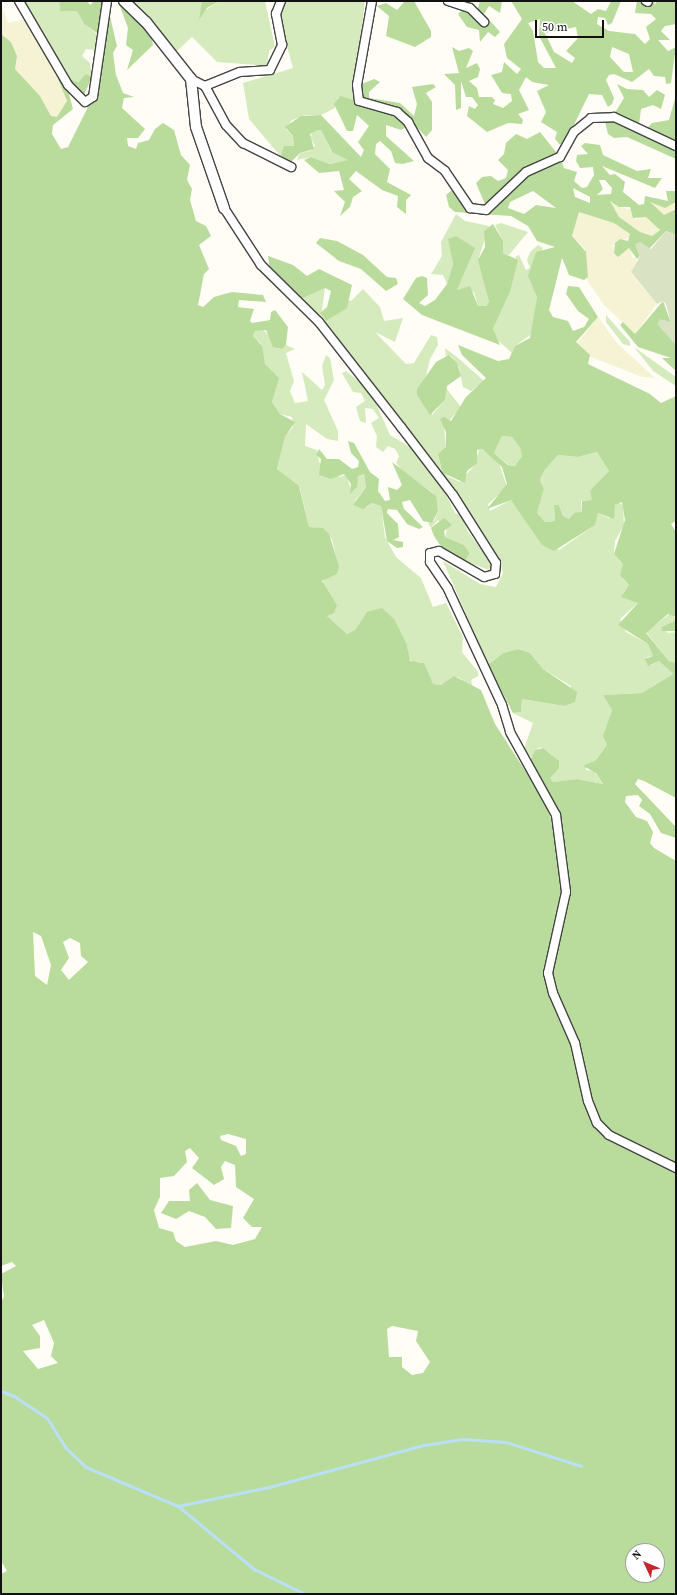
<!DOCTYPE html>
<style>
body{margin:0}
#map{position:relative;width:677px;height:1595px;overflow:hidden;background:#fffdf5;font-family:"Source Serif 4",serif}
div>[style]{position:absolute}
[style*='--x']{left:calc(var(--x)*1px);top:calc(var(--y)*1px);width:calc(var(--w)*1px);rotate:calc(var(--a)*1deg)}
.farmland>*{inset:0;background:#f6f3d4}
.green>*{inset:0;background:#d5ebbd}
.forest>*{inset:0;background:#b9dc9c}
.cemetery>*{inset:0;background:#d9e3c4}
.stream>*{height:3px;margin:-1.5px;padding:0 1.5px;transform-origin:1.5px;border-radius:1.5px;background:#b9e0f7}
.roads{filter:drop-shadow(1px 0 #444) drop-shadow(-1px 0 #444) drop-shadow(0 1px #444) drop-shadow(0 -1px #444)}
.minor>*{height:8px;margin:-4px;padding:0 4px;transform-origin:4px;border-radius:4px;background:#fff}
.tertiary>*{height:10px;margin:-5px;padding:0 5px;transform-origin:5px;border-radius:5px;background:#fff}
span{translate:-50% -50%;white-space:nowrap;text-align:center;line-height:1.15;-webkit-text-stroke:4px #fff;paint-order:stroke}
.frame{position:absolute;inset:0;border:2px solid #111;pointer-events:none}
.north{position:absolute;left:625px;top:1543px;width:40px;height:40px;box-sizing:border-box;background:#fff;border:1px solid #a0a0a0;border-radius:50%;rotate:314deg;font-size:11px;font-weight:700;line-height:16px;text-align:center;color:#111}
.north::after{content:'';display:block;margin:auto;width:14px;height:18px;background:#c4262e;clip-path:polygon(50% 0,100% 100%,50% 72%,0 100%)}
.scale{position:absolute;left:535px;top:20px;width:69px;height:18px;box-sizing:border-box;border:2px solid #111;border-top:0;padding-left:5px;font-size:12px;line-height:14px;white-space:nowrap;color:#111;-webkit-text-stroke:3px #fff;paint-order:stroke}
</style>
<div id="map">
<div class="farmland">
<i style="clip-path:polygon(1px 4px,8px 23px,25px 19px,66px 94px,66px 105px,57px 117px,51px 116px,40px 96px,15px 69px,17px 56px,11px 42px,1px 34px)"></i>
<i style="clip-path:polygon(612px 200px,619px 207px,633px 210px,635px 219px,646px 217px,660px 230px,652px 236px,640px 232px,619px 217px,610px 205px)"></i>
<i style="clip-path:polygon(652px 201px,669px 206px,676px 202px,676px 209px,664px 215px,652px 206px)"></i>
<i style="clip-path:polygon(579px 212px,615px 223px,632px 236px,613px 245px,614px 253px,620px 255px,626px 248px,631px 249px,632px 257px,637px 259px,631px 273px,657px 304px,635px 334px,604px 305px,587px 280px,585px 249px,572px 236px)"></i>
<i style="clip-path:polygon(598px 317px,617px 343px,655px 378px,642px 377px,591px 357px,576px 345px)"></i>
</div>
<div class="green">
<i style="clip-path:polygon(22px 1px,59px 1px,60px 11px,77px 11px,84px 24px,98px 35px,97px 50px,86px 49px,82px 56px,90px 63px,92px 77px,80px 82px,69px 79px)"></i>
<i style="clip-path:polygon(130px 1px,202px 1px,206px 10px,220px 1px,265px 1px,275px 47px,269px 51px,267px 66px,217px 62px,192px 37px,177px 51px,158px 32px,159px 27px)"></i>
<i style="clip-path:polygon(283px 1px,365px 1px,353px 100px,338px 97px,335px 108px,321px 115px,305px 115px,292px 120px,286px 129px,293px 136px,294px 146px,284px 146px,283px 159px,249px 119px,243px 83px,293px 68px,280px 21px)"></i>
<i style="clip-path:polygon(312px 130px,321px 130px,331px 151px,349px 160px,330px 164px,311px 157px,297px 160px,300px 153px,310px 151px,315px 146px,311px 138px)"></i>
<i style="clip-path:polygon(456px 214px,465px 221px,489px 226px,479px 257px,489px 302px,485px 307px,478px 306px,474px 292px,457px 290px,474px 248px,461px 240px,449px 242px,453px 264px,447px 284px,443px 275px,431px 274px,442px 256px,441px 242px)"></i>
<i style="clip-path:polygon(501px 223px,528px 232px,509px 255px,503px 253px,503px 241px,495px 225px)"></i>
<i style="clip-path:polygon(538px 245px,543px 248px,529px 274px,537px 297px,533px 333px,515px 346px,512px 353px,493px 336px,493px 329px,510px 292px,516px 256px,519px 255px,526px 270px,530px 268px,527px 260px,530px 252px)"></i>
<i style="clip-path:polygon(325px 288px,321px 317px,326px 321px,347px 306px,346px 299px,351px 301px,363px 289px,380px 307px,384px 321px,403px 318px,395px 342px,375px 332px,406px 364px,414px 363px,431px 335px,437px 337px,438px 345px,430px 359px,425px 380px,432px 415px,445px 400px,446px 388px,461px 407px,444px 427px,446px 447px,440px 459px,447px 476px,460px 482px,473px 467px,480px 448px,499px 463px,507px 487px,488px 504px,490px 511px,511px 500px,538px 537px,559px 550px,592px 527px,598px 513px,609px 518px,617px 502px,623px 505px,624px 525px,615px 541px,614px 554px,623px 564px,623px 579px,629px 585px,623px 594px,638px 603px,620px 619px,626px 632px,648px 644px,653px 656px,647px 657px,651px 665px,659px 661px,673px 674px,642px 693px,603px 695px,612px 710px,604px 734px,607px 745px,596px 760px,586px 765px,586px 770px,594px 771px,603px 784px,577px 779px,553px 782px,549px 778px,552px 755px,541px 747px,535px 750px,532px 758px,524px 749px,533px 723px,513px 713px,521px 712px,522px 699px,564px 706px,571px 686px,543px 669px,530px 653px,518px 649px,503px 653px,488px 665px,443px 561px,480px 584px,496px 587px,503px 573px,499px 559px,454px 491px,301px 299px)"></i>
<i style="clip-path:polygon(606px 315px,630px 342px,630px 346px,623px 344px,606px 322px)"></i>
<i style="clip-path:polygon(263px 329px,279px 349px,286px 345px,295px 349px,286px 353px,294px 381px,290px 391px,295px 403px,308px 401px,302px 372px,322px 390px,325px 385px,322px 366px,326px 355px,330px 358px,334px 380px,324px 400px,338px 431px,338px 441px,327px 439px,306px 424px,305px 446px,317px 450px,319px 462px,339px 477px,346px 475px,352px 492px,358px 476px,364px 474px,366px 487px,355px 501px,367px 507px,372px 503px,381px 506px,385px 537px,396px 557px,421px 578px,433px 607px,446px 603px,463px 637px,462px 652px,478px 672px,478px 676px,471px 680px,473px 688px,458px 677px,441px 685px,433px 684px,421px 662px,413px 662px,408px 658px,408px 648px,395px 620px,365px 615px,355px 630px,347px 634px,327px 616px,336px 603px,322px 587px,324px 579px,332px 576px,337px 561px,332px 539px,320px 528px,309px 527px,300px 488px,277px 469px,285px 437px,293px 427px,292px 417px,280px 414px,272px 402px,277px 383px,264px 362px,261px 344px,253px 336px,255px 331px)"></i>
<i style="clip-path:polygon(634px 347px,676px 377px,676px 386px,653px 371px)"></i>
<i style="clip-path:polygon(445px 348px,457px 357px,484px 381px,471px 391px,463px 387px,459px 367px,451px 356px,446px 357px)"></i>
<i style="clip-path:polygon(346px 371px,370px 390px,390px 435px,413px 449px,442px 486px,455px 513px,462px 516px,468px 532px,486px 555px,491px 564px,489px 570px,465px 561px,470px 553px,464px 545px,445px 537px,447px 529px,438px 520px,431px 528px,428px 523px,434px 521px,438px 511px,433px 493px,404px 473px,396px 463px,399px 456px,395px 449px,388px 446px,383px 452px,376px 447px,377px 436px,371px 423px,379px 418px,373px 409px,365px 408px,366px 423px,360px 421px,356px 407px,365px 401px,361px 393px,353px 392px,342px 373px)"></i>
<i style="clip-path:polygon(502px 436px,512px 437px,520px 448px,522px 456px,515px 466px,509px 465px,494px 453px)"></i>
<i style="clip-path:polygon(597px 452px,609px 471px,595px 487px,592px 500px,581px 501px,582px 512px,569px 519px,563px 516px,559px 505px,554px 505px,555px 521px,545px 522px,537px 513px,544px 489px,540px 480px,544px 471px,558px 455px,578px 457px)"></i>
<i style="clip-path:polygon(671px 613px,676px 620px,662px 627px,668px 633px,676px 632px,676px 663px,669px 661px,646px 632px)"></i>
</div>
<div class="forest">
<i style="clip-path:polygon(evenodd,59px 1px,86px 1px,91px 5px,93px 1px,112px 1px,108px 8px,117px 46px,113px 53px,116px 75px,123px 93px,134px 97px,124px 98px,122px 108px,145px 129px,138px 138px,127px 138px,128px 146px,136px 149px,138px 143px,149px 140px,155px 129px,163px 123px,174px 130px,181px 155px,190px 165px,187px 180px,192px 189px,190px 200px,196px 221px,206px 226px,211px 236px,199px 245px,209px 269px,204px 274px,198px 305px,203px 307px,214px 297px,232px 292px,263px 295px,266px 302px,239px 300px,238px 307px,254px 309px,250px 321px,252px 323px,270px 320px,271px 312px,275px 310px,288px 327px,286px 345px,282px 349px,273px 347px,266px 330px,255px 331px,253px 336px,262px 346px,265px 364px,279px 378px,272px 402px,280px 414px,295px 422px,285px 437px,277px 469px,299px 486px,309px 527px,323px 528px,329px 534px,339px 566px,337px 574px,322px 581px,337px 605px,334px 613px,327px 616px,347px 634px,355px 630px,367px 612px,382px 608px,395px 620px,407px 645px,410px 661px,424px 663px,433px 684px,441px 685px,454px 676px,481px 690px,495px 724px,544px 800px,555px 830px,561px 822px,556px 806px,529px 763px,535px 750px,543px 748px,559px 761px,559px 768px,550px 778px,553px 782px,577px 779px,603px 784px,596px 773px,583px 766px,596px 760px,607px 745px,603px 736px,612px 710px,603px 695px,642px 693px,673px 674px,659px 661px,648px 666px,645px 659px,653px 656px,648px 644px,618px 625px,638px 603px,621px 597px,629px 585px,620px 575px,623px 564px,614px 554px,625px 520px,622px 502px,615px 505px,614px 519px,598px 513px,595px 525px,554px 551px,542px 545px,511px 500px,487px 509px,507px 484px,502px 467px,482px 449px,477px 450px,477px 463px,467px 471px,465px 483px,443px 473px,438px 454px,446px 447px,446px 432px,440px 419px,444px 417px,451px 421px,466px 397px,486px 378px,462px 355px,458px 345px,498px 361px,509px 359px,515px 346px,530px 338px,537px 297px,528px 276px,536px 252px,555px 247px,537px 241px,528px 226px,511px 216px,455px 212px,449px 207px,446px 195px,452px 190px,473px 203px,485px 204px,476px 183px,482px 177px,491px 176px,498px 181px,506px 178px,508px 170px,498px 160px,504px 154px,506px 143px,516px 134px,527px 139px,540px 132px,560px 157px,564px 168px,577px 172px,574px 181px,582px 188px,587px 187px,594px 175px,593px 167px,580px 168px,576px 161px,577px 155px,588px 154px,581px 146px,585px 143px,600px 145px,603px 155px,637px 171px,651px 169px,648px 178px,662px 178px,655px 188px,602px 166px,610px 175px,615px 174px,625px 182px,623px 192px,639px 205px,644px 204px,645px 196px,668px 201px,666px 191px,676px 191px,676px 202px,665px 208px,650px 202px,664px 215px,676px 209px,676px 235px,666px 231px,649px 249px,640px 242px,636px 246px,640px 256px,637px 259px,629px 248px,618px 257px,614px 253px,615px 243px,620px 239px,628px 241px,630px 234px,614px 223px,579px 212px,572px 236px,586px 252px,588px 277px,584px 280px,569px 275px,562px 258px,549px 310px,553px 317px,568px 321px,573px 331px,584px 327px,589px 319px,578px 311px,566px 294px,568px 286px,579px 287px,598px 317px,576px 342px,590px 355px,588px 364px,650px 394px,661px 403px,676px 396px,676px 521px,671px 524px,676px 532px,676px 617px,668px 614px,646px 633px,669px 661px,676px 663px,676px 798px,644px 781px,638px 779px,635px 784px,676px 827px,676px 838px,661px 833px,650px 814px,639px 806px,642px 800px,638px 795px,626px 796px,625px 802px,636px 817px,647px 821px,653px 832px,650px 843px,654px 848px,676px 861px,676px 1594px,1px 1594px,1px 1574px,7px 1571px,1px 1561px,1px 1302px,4px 1297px,1px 1274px,16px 1266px,12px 1262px,1px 1266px,1px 34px,11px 42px,17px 56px,15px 69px,40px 96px,51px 116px,57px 117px,67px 101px,56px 74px,68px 90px,73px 109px,53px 125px,52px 134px,61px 149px,68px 147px,96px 91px,104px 38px,84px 24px,77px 11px,60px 11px,59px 1px,599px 180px,605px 180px,612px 188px,611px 194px,597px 195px,603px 189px,599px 180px,59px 1px,573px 188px,590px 197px,590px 203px,575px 197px,573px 188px,59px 1px,533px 191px,556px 208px,536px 205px,524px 214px,508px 208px,510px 202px,533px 191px,59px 1px,610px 201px,619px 207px,630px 207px,633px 218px,646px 217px,660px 230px,652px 236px,640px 232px,619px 217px,610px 201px,59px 1px,502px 436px,512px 437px,520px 448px,522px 456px,515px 466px,508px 465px,494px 453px,502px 436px,59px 1px,597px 452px,609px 471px,590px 491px,592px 500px,582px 501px,582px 512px,574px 513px,569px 519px,563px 516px,559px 505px,554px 505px,555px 521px,545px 522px,537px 513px,544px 489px,540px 480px,544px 471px,558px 455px,578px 457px,597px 452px,59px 1px,33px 932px,41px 936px,51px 965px,47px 985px,35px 976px,33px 932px,59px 1px,70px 938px,80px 943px,81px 956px,88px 962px,69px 980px,61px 970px,69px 958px,63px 942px,70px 938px,59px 1px,228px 1134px,246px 1139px,246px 1154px,241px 1156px,236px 1146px,221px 1140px,220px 1136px,228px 1134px,59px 1px,190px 1148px,199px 1158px,192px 1168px,214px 1185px,224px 1179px,221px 1167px,225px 1161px,235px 1165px,236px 1187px,254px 1199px,243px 1218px,252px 1227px,262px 1227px,255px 1239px,233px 1245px,216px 1241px,185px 1247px,176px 1241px,173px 1232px,159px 1228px,154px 1210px,160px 1197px,160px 1178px,174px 1176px,187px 1162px,185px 1151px,190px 1148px,59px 1px,44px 1320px,54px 1343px,51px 1356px,58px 1363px,38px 1369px,23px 1351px,40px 1348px,40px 1336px,32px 1325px,44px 1320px,59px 1px,392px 1326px,418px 1331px,416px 1341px,430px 1362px,423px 1373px,412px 1375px,402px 1367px,402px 1357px,389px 1357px,387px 1329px,392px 1326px,59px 1px,633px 1551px,657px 1551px,657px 1575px,633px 1575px,633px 1551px)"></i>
<i style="clip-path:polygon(118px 1px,120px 1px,146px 22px,159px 27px,152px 39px,153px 45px,127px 70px,133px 50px,126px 45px,128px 28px)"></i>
<i style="clip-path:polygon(202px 1px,220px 1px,207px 8px,199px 20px)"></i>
<i style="clip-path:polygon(405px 1px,414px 1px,431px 31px,431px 37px,415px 47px,386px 36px,389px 16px,377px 6px,386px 3px,397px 10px)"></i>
<i style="clip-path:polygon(480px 1px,502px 1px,500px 13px,489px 6px,484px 14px,500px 32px,495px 37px,488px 32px,480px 42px,479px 30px,467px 27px,458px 14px,465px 8px,477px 11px)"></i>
<i style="clip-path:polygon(evenodd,511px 1px,572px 1px,591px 14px,598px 9px,606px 11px,611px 1px,621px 1px,612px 23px,608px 25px,605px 18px,598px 17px,597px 24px,609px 31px,635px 34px,645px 44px,650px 39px,646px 27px,656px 19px,651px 14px,635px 13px,637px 1px,654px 1px,655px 5px,657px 1px,676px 1px,676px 24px,665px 26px,661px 31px,670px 40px,658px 40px,668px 51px,676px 47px,671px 83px,666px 84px,665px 77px,654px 76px,649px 69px,632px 82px,614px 74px,609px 75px,606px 80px,614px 98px,612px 104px,608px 107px,602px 95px,589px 94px,570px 133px,560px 145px,555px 139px,557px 132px,541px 122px,546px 112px,537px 91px,549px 85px,532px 82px,526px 77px,519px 90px,529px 110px,518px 114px,523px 120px,522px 124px,508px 123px,487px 132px,467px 116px,469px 106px,475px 109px,478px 105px,472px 97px,466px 97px,461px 81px,461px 108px,456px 110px,455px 85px,444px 74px,459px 73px,452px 47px,459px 51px,469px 48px,473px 51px,466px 68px,477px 63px,480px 69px,478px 77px,469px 81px,477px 88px,479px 97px,492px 97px,495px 100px,493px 104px,503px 108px,512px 101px,511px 94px,502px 93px,491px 75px,502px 72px,504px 62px,517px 74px,521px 69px,507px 58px,504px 44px,522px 19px,511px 1px,540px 19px,539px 36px,556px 68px,544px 68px,538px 62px,533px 31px,528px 23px,540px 19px,511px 1px,576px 27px,578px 38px,566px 51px,575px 58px,572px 63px,554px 52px,545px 33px,576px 27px,511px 1px,612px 47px,629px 54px,633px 72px,624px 72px,610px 57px,612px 47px)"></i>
<i style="clip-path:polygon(86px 74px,92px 77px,83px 97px,69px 79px,79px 82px)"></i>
<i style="clip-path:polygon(374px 79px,380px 82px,369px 92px,369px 98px,400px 103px,414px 116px,417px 104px,412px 87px,433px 84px,436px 87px,426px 93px,432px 102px,432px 130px,426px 137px,413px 123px,401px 130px,386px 125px,386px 136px,414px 161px,403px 164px,395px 163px,391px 151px,380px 141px,376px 144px,375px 154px,390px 169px,387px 182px,411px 195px,406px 200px,406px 214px,397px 207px,398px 196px,382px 190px,356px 171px,349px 179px,362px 191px,353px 197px,350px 207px,340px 216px,345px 202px,334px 191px,344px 190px,339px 171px,319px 173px,304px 160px,311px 157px,330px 164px,348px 160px,332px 152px,321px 130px,317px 130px,310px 134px,314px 149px,300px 153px,290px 163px,281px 155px,284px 146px,294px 146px,293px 136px,285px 127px,301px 116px,321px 115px,361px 157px,364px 150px,358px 142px,369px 126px,357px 115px,353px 131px,347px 131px,334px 104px,340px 96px,357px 101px,362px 99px,362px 84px)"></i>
<i style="clip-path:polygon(617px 84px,627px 89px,643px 90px,649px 97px,657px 90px,665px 95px,661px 109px,653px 105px,641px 109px,639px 125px,646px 130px,652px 123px,669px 120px,676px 95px,676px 159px,627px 137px,614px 138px,608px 134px,603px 113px,616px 111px,624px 98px)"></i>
<i style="clip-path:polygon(493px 224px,503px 241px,503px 253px,518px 260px,510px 292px,493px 329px,500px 345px,422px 315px,403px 299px,416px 278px,422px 276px,427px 278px,428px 295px,419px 303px,425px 306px,435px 300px,447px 284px,453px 264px,448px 239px,456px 236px,475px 248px,457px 290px,470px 286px,478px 306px,486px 306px,489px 302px,478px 260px,485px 247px,484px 231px)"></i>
<i style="clip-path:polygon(320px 238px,337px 241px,363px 255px,387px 277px,396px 278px,398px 284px,386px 291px,361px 269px,339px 261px,316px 243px)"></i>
<i style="clip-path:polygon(268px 256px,293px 265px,307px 276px,319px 269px,352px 285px,347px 308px,326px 321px,320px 313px,327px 307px,331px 291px,325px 288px,301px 299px,270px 270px)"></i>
<i style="clip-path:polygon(663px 301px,671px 323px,663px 320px,676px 345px,676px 371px,662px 358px,671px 358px,638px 347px,620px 325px,623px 322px,635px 334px)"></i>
<i style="clip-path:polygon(449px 355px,457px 363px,461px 376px,447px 386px,445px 400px,430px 415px,417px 395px,417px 389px,436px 362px)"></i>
<i style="clip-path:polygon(348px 441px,354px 443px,370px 472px,379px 479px,378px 491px,385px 501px,390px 500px,388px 487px,397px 490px,402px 485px,392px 462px,436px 496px,438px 511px,432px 523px,423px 521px,410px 500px,402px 502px,404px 509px,423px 527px,419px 529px,407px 524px,397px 510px,388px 509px,387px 513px,398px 524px,399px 537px,393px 540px,403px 542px,403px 547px,397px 548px,387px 541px,381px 506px,372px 503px,363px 509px,353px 505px,366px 487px,364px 474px,358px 476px,357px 487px,350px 494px,351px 484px,344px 474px,331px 479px,319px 475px,321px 459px,316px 455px,319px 449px,327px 459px,339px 459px,352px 469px,358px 467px,359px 461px,351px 453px)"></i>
<i style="clip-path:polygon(444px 518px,452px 525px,444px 531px,445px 537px,464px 545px,470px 553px,465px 561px,440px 545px,434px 536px,431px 528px)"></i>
<i style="clip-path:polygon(676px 620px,676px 631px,661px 631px,662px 627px)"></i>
<i style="clip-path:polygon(518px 649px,530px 653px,543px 669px,577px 692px,575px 702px,564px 706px,522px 699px,521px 712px,513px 713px,488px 665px,503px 653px)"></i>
<i style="clip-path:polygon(197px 1183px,210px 1200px,233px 1206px,231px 1228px,216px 1229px,205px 1217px,189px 1211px,176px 1219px,161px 1213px,169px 1201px,190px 1201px,189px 1190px)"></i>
</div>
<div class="cemetery">
<i style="clip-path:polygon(666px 231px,676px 235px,676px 345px,657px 324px,660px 319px,671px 323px,666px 304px,663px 301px,657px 304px,631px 272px,640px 256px,635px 244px,640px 242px,651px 249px)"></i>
</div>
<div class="stream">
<i style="--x:1;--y:1391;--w:14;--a:21"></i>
<i style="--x:14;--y:1396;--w:40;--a:34"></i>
<i style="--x:47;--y:1418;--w:36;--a:58"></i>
<i style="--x:66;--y:1448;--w:28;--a:44"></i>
<i style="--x:86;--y:1467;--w:100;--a:23"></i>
<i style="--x:178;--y:1506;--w:99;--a:39.7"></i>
<i style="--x:254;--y:1569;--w:57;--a:26.1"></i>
<i style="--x:178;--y:1506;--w:93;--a:-11.8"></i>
<i style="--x:269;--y:1487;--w:161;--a:-15.2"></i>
<i style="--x:424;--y:1445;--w:39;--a:-9"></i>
<i style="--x:463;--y:1439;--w:43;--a:4"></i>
<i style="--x:506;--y:1442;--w:79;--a:17.7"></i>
</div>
<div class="roads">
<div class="minor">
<i style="--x:19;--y:1;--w:97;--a:59.7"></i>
<i style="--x:68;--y:85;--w:24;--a:45"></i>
<i style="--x:85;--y:102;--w:9;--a:-32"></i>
<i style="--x:93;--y:97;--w:97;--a:-81.7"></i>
<i style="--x:372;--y:1;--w:85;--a:100.1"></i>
<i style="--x:357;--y:85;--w:16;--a:83"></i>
<i style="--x:359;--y:101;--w:40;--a:16"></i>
<i style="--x:397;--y:112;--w:15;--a:42"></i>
<i style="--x:408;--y:122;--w:41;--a:60.9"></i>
<i style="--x:428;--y:158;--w:21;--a:37"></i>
<i style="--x:445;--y:171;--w:45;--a:56"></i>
<i style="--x:470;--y:208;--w:16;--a:7"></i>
<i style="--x:486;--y:210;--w:55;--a:-43.5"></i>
<i style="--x:526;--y:172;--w:37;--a:-24"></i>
<i style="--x:560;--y:157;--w:29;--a:-61"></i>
<i style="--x:574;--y:132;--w:22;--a:-39"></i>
<i style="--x:591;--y:118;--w:23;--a:-2"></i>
<i style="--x:614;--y:117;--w:68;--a:25.1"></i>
<i style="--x:448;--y:1;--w:23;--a:18"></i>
<i style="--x:470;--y:8;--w:20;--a:45"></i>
<i style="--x:646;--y:1;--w:2;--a:27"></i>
<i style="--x:191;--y:79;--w:16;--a:27"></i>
<i style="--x:205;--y:86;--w:38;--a:-22"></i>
<i style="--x:240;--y:72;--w:30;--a:-4"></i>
<i style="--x:270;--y:70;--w:28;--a:-64"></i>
<i style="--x:282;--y:45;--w:32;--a:-101"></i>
<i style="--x:276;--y:14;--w:14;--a:-69"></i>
<i style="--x:205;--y:86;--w:44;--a:61.7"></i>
<i style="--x:226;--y:125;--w:25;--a:47"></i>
<i style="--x:243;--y:143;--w:54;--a:26.6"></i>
<i style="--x:224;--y:208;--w:68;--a:57"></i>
<i style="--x:261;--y:265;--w:81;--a:44.5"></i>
<i style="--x:319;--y:322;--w:133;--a:52"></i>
<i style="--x:401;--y:427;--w:86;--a:52.6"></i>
<i style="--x:453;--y:495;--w:80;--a:57.7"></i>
<i style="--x:496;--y:563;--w:11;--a:95"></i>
<i style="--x:495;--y:574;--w:11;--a:165"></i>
<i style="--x:484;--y:577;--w:52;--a:-150"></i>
<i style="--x:439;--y:551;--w:9;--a:167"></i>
<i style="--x:430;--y:553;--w:9;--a:90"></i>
<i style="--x:430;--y:562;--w:32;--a:56"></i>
<i style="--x:448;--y:589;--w:128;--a:65"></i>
<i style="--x:502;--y:705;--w:28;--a:73"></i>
<i style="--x:510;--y:732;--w:95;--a:61"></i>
<i style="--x:556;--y:815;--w:78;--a:82.6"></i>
<i style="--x:566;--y:892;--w:83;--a:102.5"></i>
<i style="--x:548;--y:973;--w:21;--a:76"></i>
<i style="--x:553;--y:993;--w:55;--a:66.3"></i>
<i style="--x:575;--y:1043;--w:59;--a:77.4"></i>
<i style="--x:588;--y:1101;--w:24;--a:68"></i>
<i style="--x:597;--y:1123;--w:17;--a:45"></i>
<i style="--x:609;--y:1135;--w:75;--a:26.2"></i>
</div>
<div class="tertiary">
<i style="--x:124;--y:1;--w:30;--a:44"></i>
<i style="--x:146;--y:22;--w:73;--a:51.7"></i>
<i style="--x:191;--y:79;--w:48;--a:84.1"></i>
<i style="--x:196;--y:127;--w:86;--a:70.9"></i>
</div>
</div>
<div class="frame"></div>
<div class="north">N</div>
<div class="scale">50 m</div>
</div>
